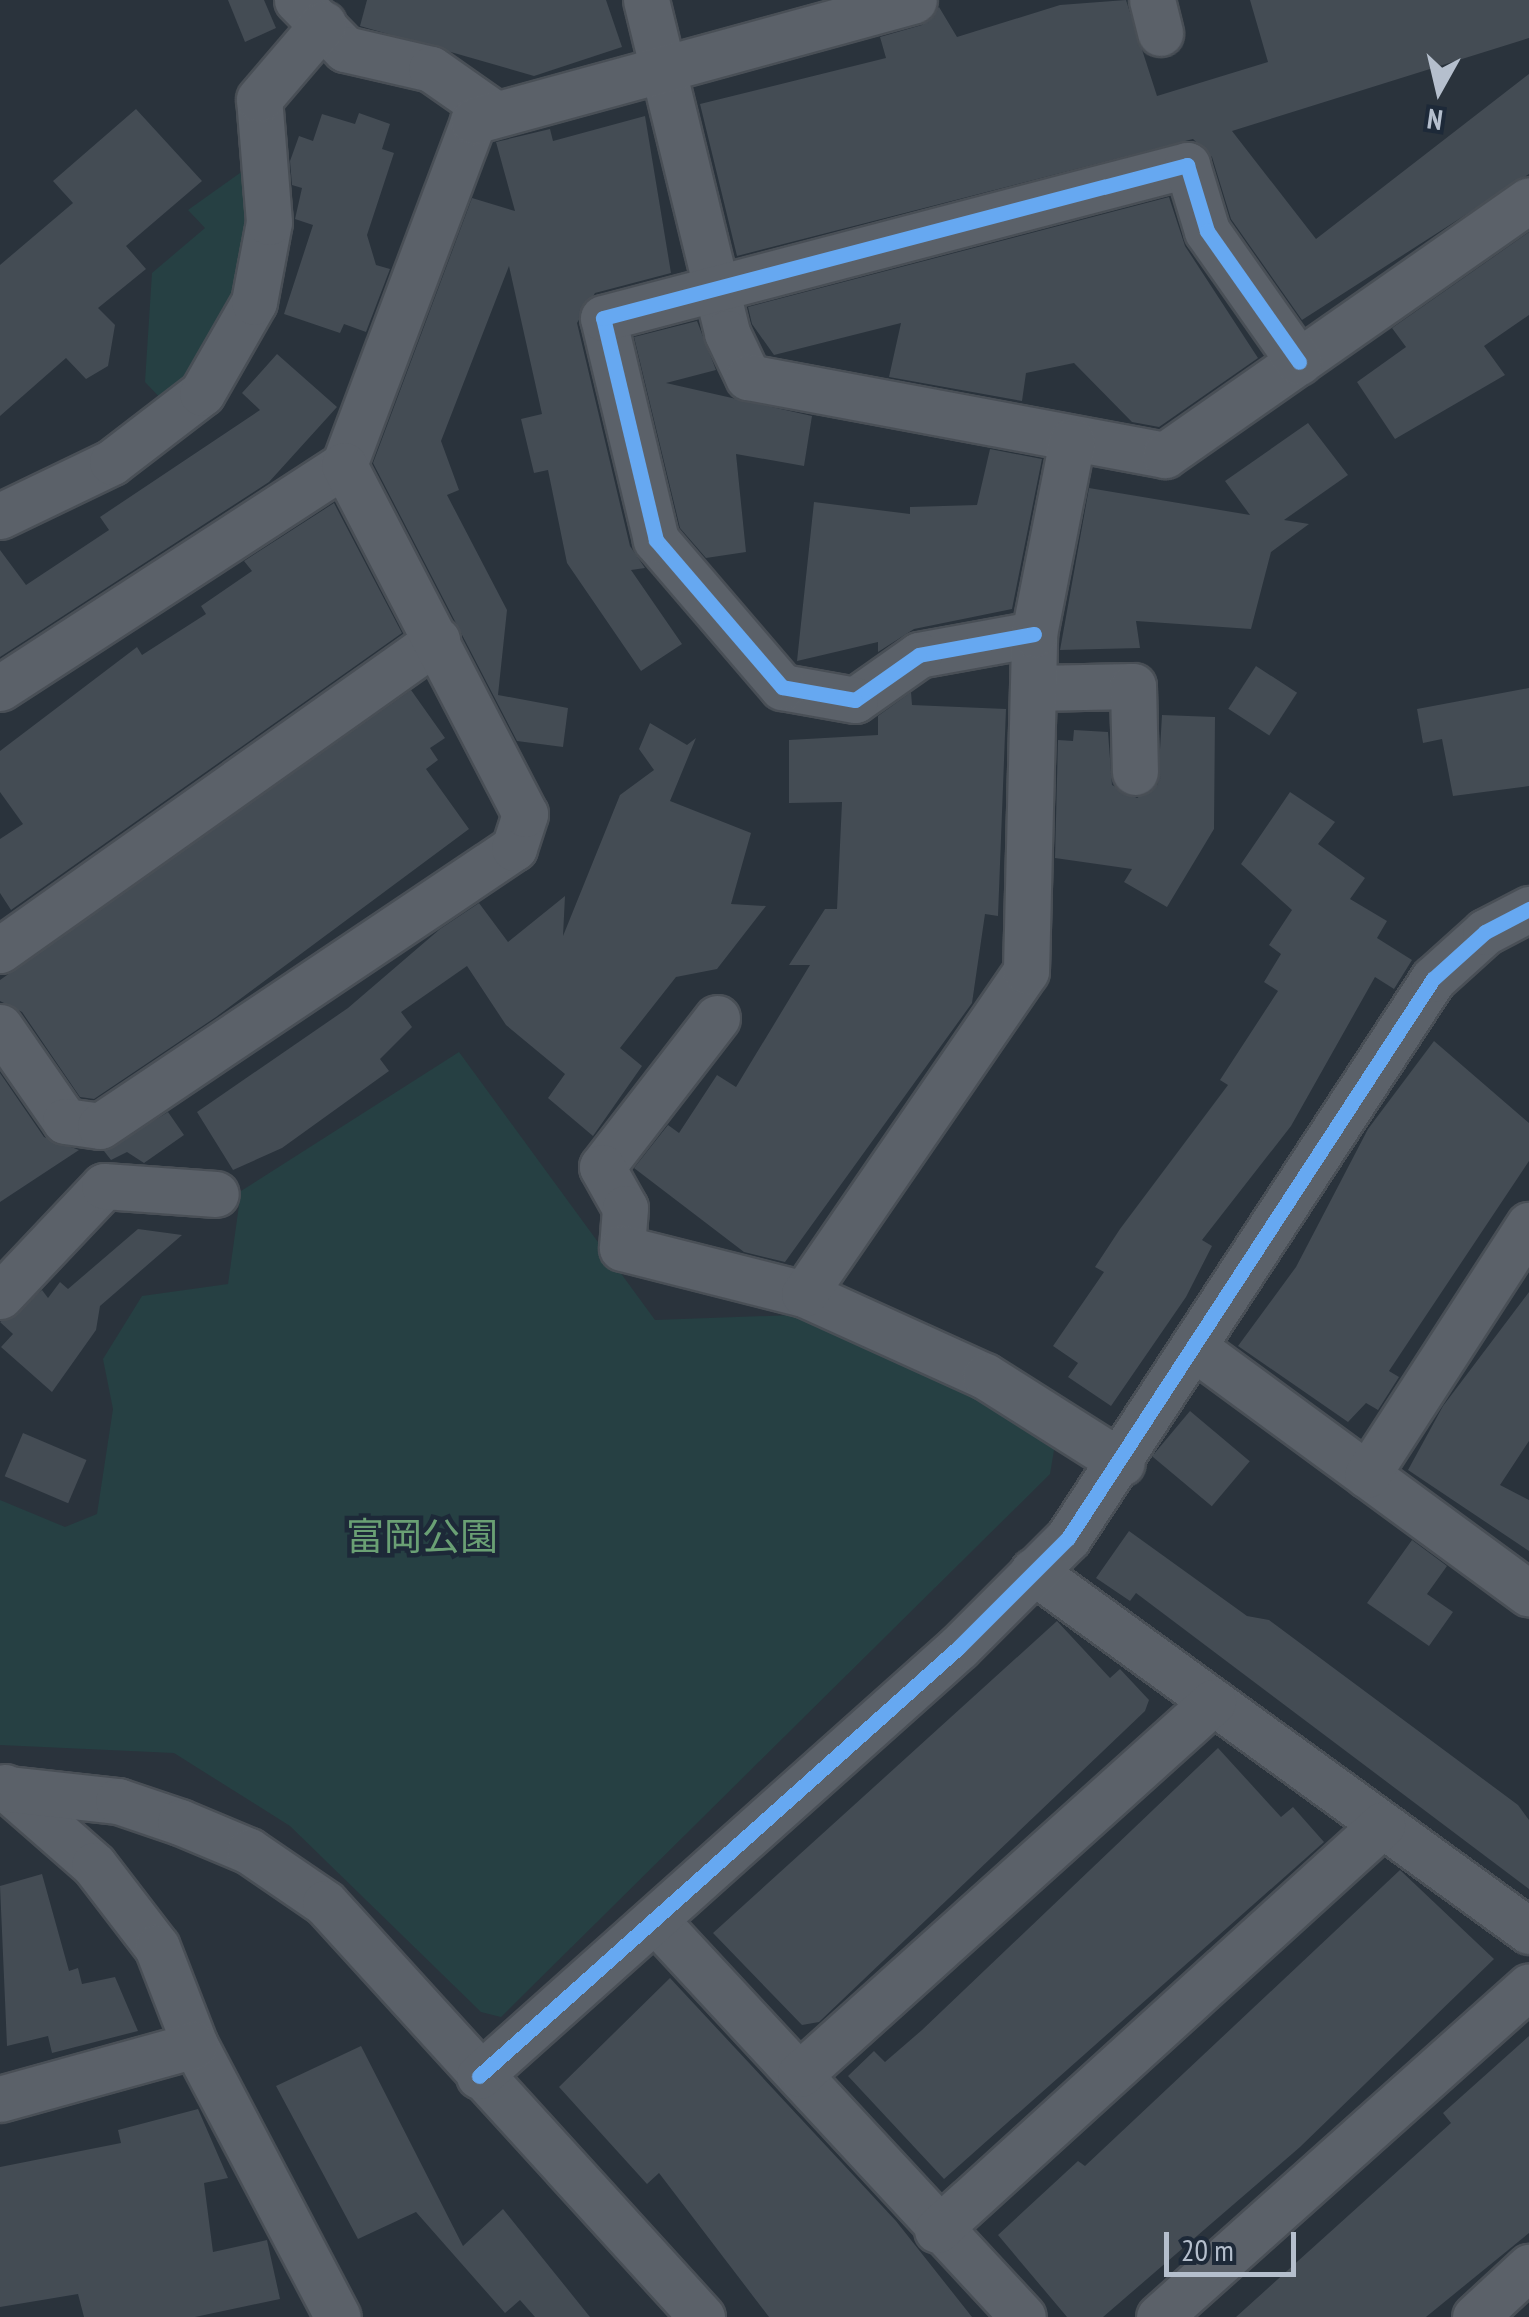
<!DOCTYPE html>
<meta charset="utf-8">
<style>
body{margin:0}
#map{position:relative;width:1529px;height:2317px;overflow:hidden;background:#2a333c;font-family:"PT Sans Narrow","Noto Sans JP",sans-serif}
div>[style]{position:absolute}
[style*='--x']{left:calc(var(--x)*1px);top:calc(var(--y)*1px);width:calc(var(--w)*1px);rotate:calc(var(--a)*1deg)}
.green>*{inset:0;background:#264043}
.building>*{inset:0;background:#444c54;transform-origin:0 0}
.roads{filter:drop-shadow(2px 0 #494f56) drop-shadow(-2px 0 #494f56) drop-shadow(0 2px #494f56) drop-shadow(0 -2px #494f56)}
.minor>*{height:45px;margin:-22.5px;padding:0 22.5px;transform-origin:22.5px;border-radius:22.5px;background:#5b6169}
.cycleway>*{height:15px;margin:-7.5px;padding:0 7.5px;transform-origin:7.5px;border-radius:7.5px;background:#66a8f1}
span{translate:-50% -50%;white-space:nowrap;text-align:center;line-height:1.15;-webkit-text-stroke:9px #1d2938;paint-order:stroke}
.park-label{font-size:38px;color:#6aa074}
.north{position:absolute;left:1389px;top:40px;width:100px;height:100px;-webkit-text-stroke:8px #1d2938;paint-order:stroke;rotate:188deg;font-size:28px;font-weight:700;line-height:40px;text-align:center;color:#b5bfcd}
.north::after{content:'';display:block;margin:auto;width:35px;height:45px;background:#b5bfcd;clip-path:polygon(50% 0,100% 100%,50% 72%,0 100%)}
.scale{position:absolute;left:1164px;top:2232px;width:132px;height:45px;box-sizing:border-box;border:5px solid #b5bfcd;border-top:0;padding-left:12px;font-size:30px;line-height:35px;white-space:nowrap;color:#b5bfcd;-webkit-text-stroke:8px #1d2938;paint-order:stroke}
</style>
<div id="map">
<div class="green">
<i style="clip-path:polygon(254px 163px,254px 243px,221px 327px,165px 403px,145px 382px,152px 273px,205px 228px,188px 210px)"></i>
<i style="clip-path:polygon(459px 1052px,655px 1320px,794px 1315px,1011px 1403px,1056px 1438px,1050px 1474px,501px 2017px,481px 2012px,290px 1826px,174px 1753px,0 1745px,0 1500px,65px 1527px,97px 1514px,113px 1409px,103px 1359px,142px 1296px,228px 1284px,241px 1191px)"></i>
</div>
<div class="building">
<i style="clip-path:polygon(228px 0,264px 0,276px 28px,245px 42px)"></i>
<i style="clip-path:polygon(367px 0,606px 0,622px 47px,534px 76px,360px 26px)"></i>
<i style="clip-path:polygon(1126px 0,1157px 96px,1268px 62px,1250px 0,1529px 0,1529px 38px,1232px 131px,1316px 239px,1529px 74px,1529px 174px,1302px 320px,1231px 219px,1212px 157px,1193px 139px,737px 256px,700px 104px,886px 58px,880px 37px,922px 25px,939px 7px,957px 37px,1060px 5px)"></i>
<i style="clip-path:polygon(136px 109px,202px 181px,126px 246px,146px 269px,98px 308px,115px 325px,108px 366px,86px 379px,66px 358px,0 416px,0 265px,73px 203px,53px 181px)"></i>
<i style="clip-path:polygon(359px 113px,390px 124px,382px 149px,394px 153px,367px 235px,376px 265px,390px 269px,366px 332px,344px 324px,340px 333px,284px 314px,313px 225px,295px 219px,302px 188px,292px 185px,290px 161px,299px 136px,313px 141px,322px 114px,355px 124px)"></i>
<i style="clip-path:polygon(645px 116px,671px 273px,595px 293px,577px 323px,630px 546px,645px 568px,631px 570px,682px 644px,641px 671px,567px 563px,548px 470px,534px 473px,521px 419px,542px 414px,509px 266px,441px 441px,459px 490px,447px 495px,507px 610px,498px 695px,568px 708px,563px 747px,517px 741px,373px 463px,472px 198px,515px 211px,496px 142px,550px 129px,553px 141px)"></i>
<i style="clip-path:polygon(1169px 197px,1185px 246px,1258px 358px,1159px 427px,1132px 422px,1074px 363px,1026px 373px,1022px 401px,889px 377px,901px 323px,774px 355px,752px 324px,748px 307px)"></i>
<i style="clip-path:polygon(1529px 232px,1529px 315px,1484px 346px,1505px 375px,1395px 439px,1357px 382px,1406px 347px,1392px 328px)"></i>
<i style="clip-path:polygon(697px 321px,716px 370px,666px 383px,812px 416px,804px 466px,736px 454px,746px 552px,706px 558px,680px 528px,634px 337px)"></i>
<i style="clip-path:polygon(277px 354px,337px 407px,269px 482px,0 657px,0 550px,26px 585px,109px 530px,100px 517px,260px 410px,242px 393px)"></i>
<i style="clip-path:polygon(1308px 423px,1348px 475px,1284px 520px,1309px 524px,1271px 552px,1251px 629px,1136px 621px,1140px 648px,1060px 650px,1089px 488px,1250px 515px,1225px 481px)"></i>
<i style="clip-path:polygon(990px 449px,1042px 459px,1012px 609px,914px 629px,878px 652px,878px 642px,797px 661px,814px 502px,910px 514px,910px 507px,977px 505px)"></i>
<i style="clip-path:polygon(334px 503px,402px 633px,11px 910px,0 893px,0 839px,23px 824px,0 792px,0 751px,137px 647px,142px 655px,206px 614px,201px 606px,252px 571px,244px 561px)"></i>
<i style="left:1256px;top:666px;width:49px;height:51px;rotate:33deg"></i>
<i style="clip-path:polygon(1529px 688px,1529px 786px,1453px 796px,1442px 739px,1423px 743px,1417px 709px)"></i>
<i style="clip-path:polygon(411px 690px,445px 738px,430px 748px,438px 760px,426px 769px,469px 829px,216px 1017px,94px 1099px,80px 1097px,22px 1012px,0 1001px,0 980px)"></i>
<i style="clip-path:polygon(911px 692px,912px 705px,1006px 709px,998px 916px,985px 914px,972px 1003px,785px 1262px,744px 1252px,634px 1168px,668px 1125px,679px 1133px,717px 1075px,736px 1087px,810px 965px,789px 965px,825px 909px,837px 909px,842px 802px,789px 803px,789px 740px,878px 735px,878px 716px)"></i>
<i style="clip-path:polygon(1162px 715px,1215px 717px,1214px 829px,1167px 907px,1124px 882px,1132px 869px,1055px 858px,1058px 740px,1073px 741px,1074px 730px,1108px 732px,1112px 785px,1137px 798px,1158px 784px)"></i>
<i style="clip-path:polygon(650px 723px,687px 745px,696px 738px,670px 801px,751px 833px,731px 904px,766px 906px,717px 969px,676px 977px,620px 1048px,642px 1066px,593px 1136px,548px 1098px,565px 1074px,506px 1025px,467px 966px,401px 1012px,412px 1027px,380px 1059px,389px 1071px,282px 1148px,233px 1170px,197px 1112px,348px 1008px,440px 929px,479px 903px,508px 942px,565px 896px,563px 936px,620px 795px,654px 770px,639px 749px)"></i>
<i style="clip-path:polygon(1290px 792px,1335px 822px,1318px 844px,1365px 878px,1350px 899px,1387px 921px,1377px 938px,1412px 960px,1394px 989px,1375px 977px,1291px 1126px,1202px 1240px,1212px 1246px,1186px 1297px,1111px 1406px,1068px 1377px,1078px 1363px,1053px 1346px,1104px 1272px,1095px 1267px,1120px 1229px,1228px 1085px,1220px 1080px,1278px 991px,1264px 982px,1281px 954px,1269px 945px,1292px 910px,1241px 864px)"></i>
<i style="clip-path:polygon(1434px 1041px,1529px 1123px,1529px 1161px,1389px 1371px,1399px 1377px,1378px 1410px,1366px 1403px,1348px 1422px,1238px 1346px,1296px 1267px,1368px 1129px)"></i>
<i style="clip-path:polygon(0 1073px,44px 1137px,79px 1150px,0 1202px)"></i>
<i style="clip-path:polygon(168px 1112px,184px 1135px,144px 1163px,127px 1152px,111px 1160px,104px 1151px)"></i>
<i style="clip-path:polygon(138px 1229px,182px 1235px,100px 1306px,96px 1330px,52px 1392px,1px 1347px,13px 1334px,0 1322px,42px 1290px,48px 1298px,60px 1282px,68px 1289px)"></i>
<i style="clip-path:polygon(1529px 1292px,1529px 1441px,1500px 1485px,1529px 1500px,1529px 1551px,1408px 1470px,1443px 1406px)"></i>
<i style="left:1190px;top:1411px;width:78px;height:59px;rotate:40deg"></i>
<i style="left:23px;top:1433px;width:69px;height:47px;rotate:23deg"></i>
<i style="clip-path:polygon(1129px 1531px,1247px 1616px,1269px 1620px,1518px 1805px,1529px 1820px,1529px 1889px,1136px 1593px,1130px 1601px,1096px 1578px)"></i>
<i style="clip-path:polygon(1412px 1540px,1447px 1566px,1427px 1594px,1453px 1612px,1429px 1646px,1367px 1603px)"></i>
<i style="clip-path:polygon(1057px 1621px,1110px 1678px,1120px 1669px,1149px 1700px,1145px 1711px,819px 2022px,802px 2025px,713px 1933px)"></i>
<i style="clip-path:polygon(1218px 1748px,1281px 1817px,1293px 1807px,1324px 1842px,944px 2179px,848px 2076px,874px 2051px,885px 2062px,922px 2030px)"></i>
<i style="clip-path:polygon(1400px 1870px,1494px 1959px,1300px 2147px,1103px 2317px,1067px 2317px,998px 2235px,1078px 2161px,1085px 2166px)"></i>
<i style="clip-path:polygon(42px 1874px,69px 1971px,78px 1968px,82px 1984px,115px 1977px,138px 2031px,52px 2053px,48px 2036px,7px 2046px,0 1886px)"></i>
<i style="clip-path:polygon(670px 1978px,896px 2221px,972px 2317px,769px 2317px,659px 2173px,647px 2184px,559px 2087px)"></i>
<i style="clip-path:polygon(1529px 2036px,1529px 2233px,1426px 2317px,1236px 2317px,1451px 2123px,1443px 2113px)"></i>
<i style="clip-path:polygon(361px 2046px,463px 2246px,503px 2209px,590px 2317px,535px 2317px,520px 2300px,505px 2313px,416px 2212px,358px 2239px,276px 2086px)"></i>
<i style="clip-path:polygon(198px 2109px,228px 2178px,204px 2183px,213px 2252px,267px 2240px,280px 2299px,195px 2317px,84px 2317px,78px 2294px,0 2307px,0 2167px,121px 2143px,118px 2130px)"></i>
</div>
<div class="roads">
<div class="minor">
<i style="--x:297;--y:0;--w:69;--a:45.6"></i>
<i style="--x:345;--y:49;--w:88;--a:13.1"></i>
<i style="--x:431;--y:69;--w:73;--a:35"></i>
<i style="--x:646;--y:0;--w:343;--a:76.3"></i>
<i style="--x:727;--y:333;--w:49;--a:64.5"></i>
<i style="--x:748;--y:377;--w:424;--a:10.6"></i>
<i style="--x:1165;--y:455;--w:444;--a:-35"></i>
<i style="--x:1152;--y:0;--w:34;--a:76"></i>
<i style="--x:0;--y:516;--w:124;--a:-25.7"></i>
<i style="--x:112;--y:462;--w:113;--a:-37.5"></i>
<i style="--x:202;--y:393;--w:105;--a:-60.3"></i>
<i style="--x:254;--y:302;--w:81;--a:-79.4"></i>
<i style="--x:269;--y:222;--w:123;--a:-94.6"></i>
<i style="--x:259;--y:99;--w:99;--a:-49.5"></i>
<i style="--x:1034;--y:634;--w:117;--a:169.7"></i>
<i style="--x:919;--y:655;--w:78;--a:144.9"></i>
<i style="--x:855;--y:700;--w:74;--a:-169.9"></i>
<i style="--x:782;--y:687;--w:194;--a:-130.6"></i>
<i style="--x:656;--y:540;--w:228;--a:-103.4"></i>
<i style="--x:603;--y:318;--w:604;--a:-14.68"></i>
<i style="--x:1187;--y:165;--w:69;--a:73.1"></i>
<i style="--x:1207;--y:231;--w:160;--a:54.9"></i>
<i style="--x:0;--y:688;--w:410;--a:-33"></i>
<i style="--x:344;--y:465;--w:367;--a:-69.4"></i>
<i style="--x:473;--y:121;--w:457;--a:-15.3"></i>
<i style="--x:1035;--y:688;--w:98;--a:-1.2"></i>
<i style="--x:1133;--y:686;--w:86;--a:88.7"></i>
<i style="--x:0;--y:950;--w:536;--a:-35.35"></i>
<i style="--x:717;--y:1018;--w:188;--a:127.7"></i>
<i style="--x:602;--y:1167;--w:47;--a:60.7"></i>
<i style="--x:625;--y:1208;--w:40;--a:94.3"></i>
<i style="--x:622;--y:1248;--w:188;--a:14.2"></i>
<i style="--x:804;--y:1294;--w:199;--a:24.4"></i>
<i style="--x:985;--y:1376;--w:162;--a:32.4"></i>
<i style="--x:0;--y:1027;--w:114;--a:55.3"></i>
<i style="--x:65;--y:1121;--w:35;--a:8"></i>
<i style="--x:100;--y:1126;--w:499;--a:-33.9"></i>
<i style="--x:514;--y:848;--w:36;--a:-72"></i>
<i style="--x:525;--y:814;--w:393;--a:-117.4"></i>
<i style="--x:804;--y:1294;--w:392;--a:-55.5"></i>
<i style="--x:1026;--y:971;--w:337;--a:-88.6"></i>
<i style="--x:1034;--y:634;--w:197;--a:-78.9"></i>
<i style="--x:0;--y:1296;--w:151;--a:-46.6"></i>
<i style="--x:104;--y:1186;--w:112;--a:4.1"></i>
<i style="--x:1196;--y:1349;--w:413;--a:36.3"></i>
<i style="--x:1367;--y:1475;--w:298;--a:-57.1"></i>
<i style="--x:1033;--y:1571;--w:613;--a:35.97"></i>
<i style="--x:5;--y:1787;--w:118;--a:41.2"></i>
<i style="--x:94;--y:1865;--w:103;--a:52.5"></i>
<i style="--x:157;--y:1947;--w:105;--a:68.8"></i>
<i style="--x:195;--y:2045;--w:307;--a:62.3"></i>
<i style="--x:0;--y:1788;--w:119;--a:6.3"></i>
<i style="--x:118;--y:1801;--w:65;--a:18.7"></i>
<i style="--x:180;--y:1822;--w:75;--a:22.8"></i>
<i style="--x:249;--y:1851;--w:92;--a:34.4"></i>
<i style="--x:325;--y:1903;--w:560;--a:47.68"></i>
<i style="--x:655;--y:1920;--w:541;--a:47.17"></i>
<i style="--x:800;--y:2074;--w:556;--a:-42.01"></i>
<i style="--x:479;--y:2076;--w:644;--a:-41.79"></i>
<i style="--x:959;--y:1647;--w:154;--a:-45"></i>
<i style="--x:1068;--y:1538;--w:668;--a:-56.86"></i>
<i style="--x:1433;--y:979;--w:70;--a:-42.1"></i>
<i style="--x:1485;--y:932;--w:50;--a:-27.6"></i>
<i style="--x:0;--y:2099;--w:202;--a:-15.5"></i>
<i style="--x:937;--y:2230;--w:602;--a:-42.31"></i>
<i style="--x:1159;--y:2317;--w:496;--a:-41.8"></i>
<i style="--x:1475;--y:2317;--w:74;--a:-42.8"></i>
</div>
</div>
<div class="cycleway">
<i style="--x:1034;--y:634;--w:117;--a:169.7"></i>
<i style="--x:919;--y:655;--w:78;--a:144.9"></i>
<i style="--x:855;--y:700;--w:74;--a:-169.9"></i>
<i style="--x:782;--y:687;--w:194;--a:-130.6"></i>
<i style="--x:656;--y:540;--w:228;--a:-103.4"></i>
<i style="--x:603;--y:318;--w:604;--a:-14.68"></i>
<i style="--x:1187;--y:165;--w:69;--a:73.1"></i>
<i style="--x:1207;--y:231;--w:160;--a:54.9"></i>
<i style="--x:479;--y:2076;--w:644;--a:-41.79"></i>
<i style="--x:959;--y:1647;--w:154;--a:-45"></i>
<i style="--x:1068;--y:1538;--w:668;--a:-56.86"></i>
<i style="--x:1433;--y:979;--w:70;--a:-42.1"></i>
<i style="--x:1485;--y:932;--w:50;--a:-27.6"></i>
</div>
<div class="park-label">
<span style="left:422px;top:1536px">富岡公園</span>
</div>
<div class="north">N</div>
<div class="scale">20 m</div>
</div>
